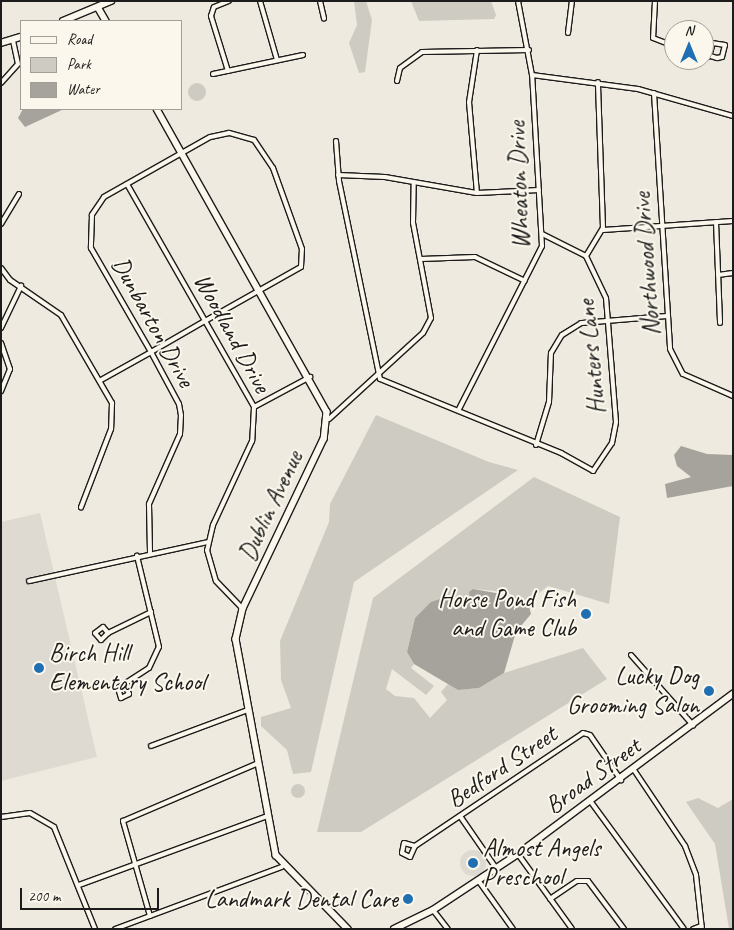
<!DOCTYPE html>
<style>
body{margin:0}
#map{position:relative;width:734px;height:930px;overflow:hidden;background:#eeeadf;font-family:Caveat,sans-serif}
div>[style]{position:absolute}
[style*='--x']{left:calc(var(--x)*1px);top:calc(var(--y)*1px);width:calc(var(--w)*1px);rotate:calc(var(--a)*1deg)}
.built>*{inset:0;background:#dedad1}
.round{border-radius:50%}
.green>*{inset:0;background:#ceccc2}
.water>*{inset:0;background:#a6a39d}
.roads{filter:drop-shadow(1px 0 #1c1c1c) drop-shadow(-1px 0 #1c1c1c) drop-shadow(0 1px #1c1c1c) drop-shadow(0 -1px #1c1c1c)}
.street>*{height:4px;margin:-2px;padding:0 2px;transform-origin:2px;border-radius:2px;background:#fbf7ec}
.secondary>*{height:5.5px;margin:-2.75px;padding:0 2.75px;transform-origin:2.75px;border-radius:2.75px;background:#fbf7ec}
.dots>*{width:14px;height:14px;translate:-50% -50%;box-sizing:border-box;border:2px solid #fbf7ec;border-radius:50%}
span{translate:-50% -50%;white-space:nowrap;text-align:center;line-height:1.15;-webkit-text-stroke:4px #fbf7ec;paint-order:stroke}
.street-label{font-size:25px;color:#1c1c1c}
.poi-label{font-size:25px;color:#1c1c1c}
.right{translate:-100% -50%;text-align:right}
.left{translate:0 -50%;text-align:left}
.frame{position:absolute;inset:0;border:2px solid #1c1c1c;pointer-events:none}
.legend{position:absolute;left:20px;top:20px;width:162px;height:90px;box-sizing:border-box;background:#fbf7ec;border:1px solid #a29f99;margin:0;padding:6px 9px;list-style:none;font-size:15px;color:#1c1c1c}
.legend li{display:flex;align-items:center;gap:10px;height:25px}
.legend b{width:25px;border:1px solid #a29f99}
.north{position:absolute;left:664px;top:20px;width:50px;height:50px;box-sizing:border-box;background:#fbf7ec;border:1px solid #a29f99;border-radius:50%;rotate:0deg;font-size:14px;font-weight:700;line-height:20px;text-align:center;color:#1c1c1c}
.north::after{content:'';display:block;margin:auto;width:18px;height:22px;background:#1f6fb2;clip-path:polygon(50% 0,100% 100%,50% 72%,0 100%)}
.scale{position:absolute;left:20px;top:888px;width:139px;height:22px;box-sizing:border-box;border:2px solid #1c1c1c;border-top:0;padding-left:6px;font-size:15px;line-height:18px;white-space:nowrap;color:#1c1c1c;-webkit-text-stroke:4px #fbf7ec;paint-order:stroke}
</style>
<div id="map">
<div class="built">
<i style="clip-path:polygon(40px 513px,97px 757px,1px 781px,1px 522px)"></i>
<i class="round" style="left:460px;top:850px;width:26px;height:26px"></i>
</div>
<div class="green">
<i style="clip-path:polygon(354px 1px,366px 1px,372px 20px,365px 72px,359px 73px,349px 43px,357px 25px)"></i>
<i style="clip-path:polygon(411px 1px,491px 1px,496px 15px,494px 19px,419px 21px)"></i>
<i class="round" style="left:188px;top:83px;width:18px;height:18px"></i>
<i style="clip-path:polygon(376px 415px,489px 462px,518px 470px,354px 582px,311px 772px,293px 774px,287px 750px,261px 726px,261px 717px,291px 708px,281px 680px,280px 641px,329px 522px,330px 504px)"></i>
<i style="clip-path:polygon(534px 477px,620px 517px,609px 604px,548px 586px,528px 602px,505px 592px,474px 589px,471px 603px,460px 601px,415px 618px,407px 652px,414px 664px,411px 668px,434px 686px,426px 695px,392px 669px,386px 689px,395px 696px,414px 698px,430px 718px,447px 700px,441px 692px,448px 684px,458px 690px,479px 688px,504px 673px,583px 648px,607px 679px,361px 832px,317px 832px,373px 598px)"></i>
<i class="round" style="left:291px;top:784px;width:14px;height:14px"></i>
<i style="clip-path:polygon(698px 798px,718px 808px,733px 799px,733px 929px,729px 929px,715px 844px,686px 802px)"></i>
</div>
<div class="water">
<i style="clip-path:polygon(23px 109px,64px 109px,25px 127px,18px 118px)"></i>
<i style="clip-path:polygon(681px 446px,707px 454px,733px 455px,733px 486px,667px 498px,665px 484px,691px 477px,677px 466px,674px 455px)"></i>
<i style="clip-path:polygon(473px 589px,518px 597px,528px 602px,531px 614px,516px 632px,504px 673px,479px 688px,458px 690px,414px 664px,407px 652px,415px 618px,431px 602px,446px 597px,471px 603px,469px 592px)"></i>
</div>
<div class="roads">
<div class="street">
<i style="--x:260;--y:1;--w:61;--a:73.9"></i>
<i style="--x:320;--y:1;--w:18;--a:77"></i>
<i style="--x:655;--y:1;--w:37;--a:93"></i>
<i style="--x:653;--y:38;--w:22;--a:21"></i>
<i style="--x:568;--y:33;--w:32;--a:-83"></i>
<i style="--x:477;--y:50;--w:53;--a:98.7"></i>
<i style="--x:469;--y:102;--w:91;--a:85"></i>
<i style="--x:704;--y:54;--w:14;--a:17"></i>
<i style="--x:717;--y:58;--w:5;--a:-11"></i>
<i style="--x:722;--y:57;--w:12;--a:-76"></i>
<i style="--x:725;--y:45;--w:12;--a:-171"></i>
<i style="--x:713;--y:43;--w:14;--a:107"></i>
<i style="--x:228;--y:71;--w:58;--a:-107.2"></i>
<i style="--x:211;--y:16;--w:9;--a:-72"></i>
<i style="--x:214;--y:7;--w:16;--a:-22"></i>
<i style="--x:213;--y:74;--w:92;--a:-11.9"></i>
<i style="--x:532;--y:75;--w:107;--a:7.5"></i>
<i style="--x:638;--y:89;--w:99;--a:15.9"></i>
<i style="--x:397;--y:81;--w:13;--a:-77"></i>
<i style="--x:400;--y:68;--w:27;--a:-36"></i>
<i style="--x:422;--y:52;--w:107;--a:-1.1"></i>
<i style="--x:1;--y:83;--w:25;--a:-48"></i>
<i style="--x:18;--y:64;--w:25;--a:-102"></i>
<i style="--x:654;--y:93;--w:256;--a:86.4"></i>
<i style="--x:670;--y:349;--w:28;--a:63"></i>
<i style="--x:683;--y:374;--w:55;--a:23.7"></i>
<i style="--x:336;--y:141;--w:40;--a:85.7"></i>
<i style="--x:339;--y:181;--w:202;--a:78.3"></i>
<i style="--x:380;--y:379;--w:196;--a:22.2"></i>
<i style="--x:561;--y:453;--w:37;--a:29"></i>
<i style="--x:593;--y:471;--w:34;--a:-56"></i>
<i style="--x:612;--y:443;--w:21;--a:-79"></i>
<i style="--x:616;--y:422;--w:124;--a:-94.6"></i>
<i style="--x:606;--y:298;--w:47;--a:-115.5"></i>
<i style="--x:586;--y:256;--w:49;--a:-153.4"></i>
<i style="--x:338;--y:175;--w:47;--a:2.4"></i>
<i style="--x:385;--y:177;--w:93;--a:9.9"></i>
<i style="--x:477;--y:193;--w:62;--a:-2.8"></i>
<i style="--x:127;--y:184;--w:257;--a:60.3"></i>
<i style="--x:254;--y:407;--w:34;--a:93"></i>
<i style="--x:252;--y:441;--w:93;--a:114.9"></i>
<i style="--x:213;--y:525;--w:26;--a:103"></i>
<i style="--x:207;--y:550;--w:32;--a:74"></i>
<i style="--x:216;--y:581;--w:39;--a:46"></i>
<i style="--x:716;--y:222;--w:101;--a:87.7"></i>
<i style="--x:1;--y:224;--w:35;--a:-59"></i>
<i style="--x:603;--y:230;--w:130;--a:-4"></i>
<i style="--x:586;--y:256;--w:33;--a:-59"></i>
<i style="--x:603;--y:228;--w:146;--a:-92"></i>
<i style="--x:421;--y:259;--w:54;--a:-2.1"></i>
<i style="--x:475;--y:257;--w:55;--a:25.6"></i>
<i style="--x:1;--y:268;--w:15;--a:53"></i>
<i style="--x:10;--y:280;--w:62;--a:34.5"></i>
<i style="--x:61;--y:315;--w:102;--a:59.9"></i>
<i style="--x:112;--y:403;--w:26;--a:92"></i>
<i style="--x:111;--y:429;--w:84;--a:111"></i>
<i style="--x:718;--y:275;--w:15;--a:-8"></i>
<i style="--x:1;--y:328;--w:47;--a:-64.5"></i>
<i style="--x:1;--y:343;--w:28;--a:71"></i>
<i style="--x:10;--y:369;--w:24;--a:112"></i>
<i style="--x:101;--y:380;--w:57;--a:-29.2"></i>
<i style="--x:151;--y:352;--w:62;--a:-29.9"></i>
<i style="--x:205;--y:321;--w:110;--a:-29.4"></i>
<i style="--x:301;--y:267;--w:18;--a:-87"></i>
<i style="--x:302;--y:249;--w:86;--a:-109.7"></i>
<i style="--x:273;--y:168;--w:34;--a:-124"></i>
<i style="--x:254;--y:140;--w:26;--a:-164"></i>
<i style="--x:229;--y:133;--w:19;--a:168"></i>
<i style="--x:210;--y:137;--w:122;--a:150.5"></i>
<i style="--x:104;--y:197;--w:22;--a:124"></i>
<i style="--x:92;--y:215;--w:33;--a:92"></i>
<i style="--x:91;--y:248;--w:120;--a:60"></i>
<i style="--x:151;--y:352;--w:59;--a:61.7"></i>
<i style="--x:179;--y:404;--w:11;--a:80"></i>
<i style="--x:181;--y:415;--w:19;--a:93"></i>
<i style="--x:180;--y:434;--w:77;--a:113.9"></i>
<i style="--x:149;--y:504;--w:49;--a:88.8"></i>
<i style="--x:254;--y:407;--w:64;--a:-28.2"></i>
<i style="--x:459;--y:409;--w:183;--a:-63"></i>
<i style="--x:542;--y:246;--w:171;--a:-93.3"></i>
<i style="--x:532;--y:75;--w:75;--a:-100.7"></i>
<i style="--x:329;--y:419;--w:127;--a:-42.5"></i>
<i style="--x:423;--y:333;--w:17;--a:-62"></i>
<i style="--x:431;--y:318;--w:97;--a:-100.7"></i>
<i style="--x:413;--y:223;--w:39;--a:-89"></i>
<i style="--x:536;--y:445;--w:45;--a:-73.2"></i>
<i style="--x:549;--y:402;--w:49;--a:-87.7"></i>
<i style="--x:551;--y:353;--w:21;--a:-59"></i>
<i style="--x:562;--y:335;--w:22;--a:-32"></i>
<i style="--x:581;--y:323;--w:87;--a:-4.6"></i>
<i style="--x:29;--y:581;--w:183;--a:-12.3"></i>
<i style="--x:108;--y:633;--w:10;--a:135"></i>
<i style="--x:101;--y:640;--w:9;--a:-131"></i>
<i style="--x:95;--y:633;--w:10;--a:-37"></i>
<i style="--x:103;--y:627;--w:8;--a:50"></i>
<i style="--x:108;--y:633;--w:48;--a:-26"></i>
<i style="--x:631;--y:655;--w:94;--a:48.5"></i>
<i style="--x:125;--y:685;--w:10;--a:66"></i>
<i style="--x:129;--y:694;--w:9;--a:153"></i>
<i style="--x:121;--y:698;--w:10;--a:-107"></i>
<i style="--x:118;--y:688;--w:37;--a:-33"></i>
<i style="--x:149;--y:668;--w:23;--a:-65"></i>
<i style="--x:159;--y:647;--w:94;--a:-103.6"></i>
<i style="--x:151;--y:746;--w:103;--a:-20.4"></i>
<i style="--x:634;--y:770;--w:92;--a:56.1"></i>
<i style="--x:685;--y:846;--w:31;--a:69"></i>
<i style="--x:696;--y:875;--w:54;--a:83.7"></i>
<i style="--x:591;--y:802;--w:157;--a:53.8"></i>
<i style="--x:460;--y:816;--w:63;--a:55.3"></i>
<i style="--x:1;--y:817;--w:29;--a:-8"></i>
<i style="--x:30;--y:813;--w:28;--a:30"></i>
<i style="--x:54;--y:827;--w:110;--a:68.1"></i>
<i style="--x:415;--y:846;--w:12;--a:114"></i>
<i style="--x:410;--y:857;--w:9;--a:-153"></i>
<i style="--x:402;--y:853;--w:10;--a:-79"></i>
<i style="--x:404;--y:843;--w:11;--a:15"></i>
<i style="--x:415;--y:846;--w:202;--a:-33.9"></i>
<i style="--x:583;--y:733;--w:7;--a:16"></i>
<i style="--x:590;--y:735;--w:55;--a:55.4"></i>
<i style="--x:518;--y:854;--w:92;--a:54.2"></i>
<i style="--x:478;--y:880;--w:60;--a:54.5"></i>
<i style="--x:79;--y:885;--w:201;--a:-20.1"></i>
<i style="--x:550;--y:899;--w:32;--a:-34"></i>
<i style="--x:577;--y:881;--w:11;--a:0"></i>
<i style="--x:588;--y:881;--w:60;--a:53.1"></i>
<i style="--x:433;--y:910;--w:24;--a:52"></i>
<i style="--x:150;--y:916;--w:99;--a:-105.9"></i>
<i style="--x:123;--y:821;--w:147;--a:-23.2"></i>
<i style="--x:115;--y:929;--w:178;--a:-20.4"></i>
<i style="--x:693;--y:929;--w:9;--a:-21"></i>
</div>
<div class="secondary">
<i style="--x:98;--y:7;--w:16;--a:60"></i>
<i style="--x:63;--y:21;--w:52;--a:-22.6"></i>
<i style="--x:1;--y:43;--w:21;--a:-17"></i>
<i style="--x:157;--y:109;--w:347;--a:60.7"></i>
<i style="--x:327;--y:412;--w:27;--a:96"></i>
<i style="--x:324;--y:439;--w:188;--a:115.5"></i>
<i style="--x:243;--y:609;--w:31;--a:103"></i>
<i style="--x:236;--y:639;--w:220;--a:79.5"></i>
<i style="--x:276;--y:855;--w:103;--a:45.8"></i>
<i style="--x:394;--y:929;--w:43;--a:-26"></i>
<i style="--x:433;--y:910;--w:102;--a:-33.4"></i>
<i style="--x:518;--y:854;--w:268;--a:-36.7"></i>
</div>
</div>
<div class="dots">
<i style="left:586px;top:614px;background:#1f6fb2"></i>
<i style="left:39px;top:668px;background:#1f6fb2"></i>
<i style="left:709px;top:691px;background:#1f6fb2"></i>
<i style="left:473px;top:863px;background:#1f6fb2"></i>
<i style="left:408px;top:899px;background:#1f6fb2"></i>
</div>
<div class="street-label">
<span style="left:519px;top:185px;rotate:-92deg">Wheaton Drive</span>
<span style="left:647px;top:264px;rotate:-94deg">Northwood Drive</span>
<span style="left:153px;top:322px;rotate:61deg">Dunbarton Drive</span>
<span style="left:232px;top:333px;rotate:61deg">Woodland Drive</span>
<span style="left:592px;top:357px;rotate:-96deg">Hunters Lane</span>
<span style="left:271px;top:506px;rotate:-65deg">Dublin Avenue</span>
<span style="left:502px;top:767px;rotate:-34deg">Bedford Street</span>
<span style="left:593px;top:776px;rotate:-36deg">Broad Street</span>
</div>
<div class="poi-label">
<span class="right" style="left:576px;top:614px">Horse Pond Fish<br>and Game Club</span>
<span class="left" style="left:49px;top:668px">Birch Hill<br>Elementary School</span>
<span class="right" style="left:699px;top:691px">Lucky Dog<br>Grooming Salon</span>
<span class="left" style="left:483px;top:863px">Almost Angels<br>Preschool</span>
<span class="right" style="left:398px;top:899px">Landmark Dental Care</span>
</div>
<div class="frame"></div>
<ul class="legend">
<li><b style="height:6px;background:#fbf7ec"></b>Road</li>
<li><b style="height:14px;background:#ceccc2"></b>Park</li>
<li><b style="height:14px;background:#a6a39d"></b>Water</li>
</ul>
<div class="north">N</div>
<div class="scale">200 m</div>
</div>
